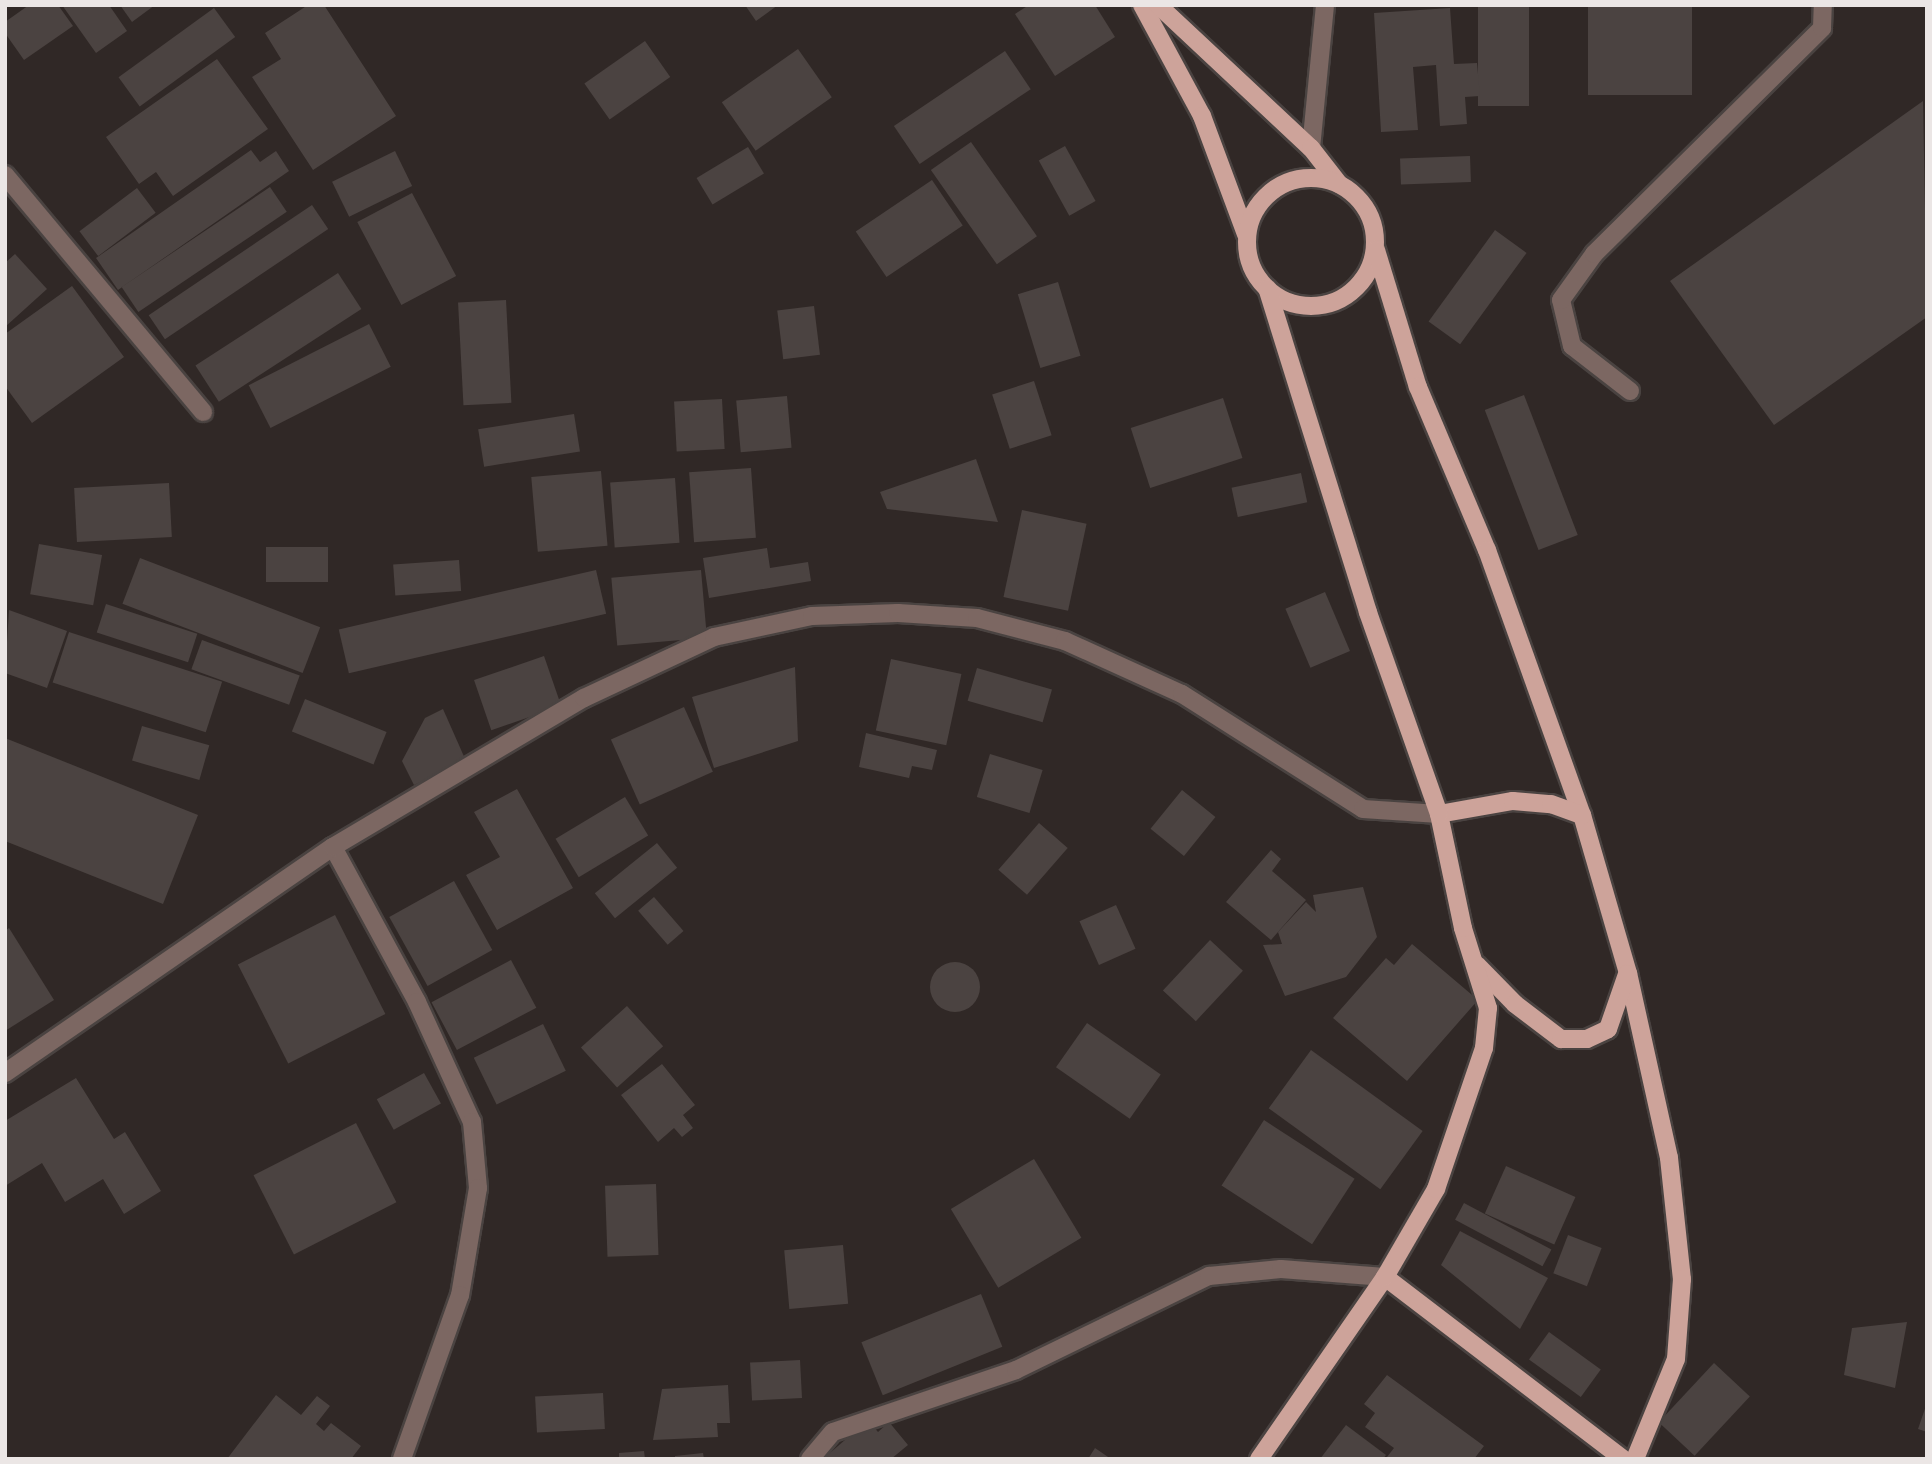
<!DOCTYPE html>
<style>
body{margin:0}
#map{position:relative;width:1932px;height:1464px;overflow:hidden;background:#302826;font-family:Barlow,sans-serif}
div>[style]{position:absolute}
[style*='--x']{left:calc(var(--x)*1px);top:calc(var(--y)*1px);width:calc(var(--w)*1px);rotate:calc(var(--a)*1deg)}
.building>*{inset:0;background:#4b4341;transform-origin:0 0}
.round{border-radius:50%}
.roads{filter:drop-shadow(2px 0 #4a4341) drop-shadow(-2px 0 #4a4341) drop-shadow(0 2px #4a4341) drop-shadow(0 -2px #4a4341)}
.minor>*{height:18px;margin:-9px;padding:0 9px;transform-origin:9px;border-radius:9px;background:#7c6762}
.major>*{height:18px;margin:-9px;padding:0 9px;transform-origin:9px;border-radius:9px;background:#cda39a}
.major>.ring{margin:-9px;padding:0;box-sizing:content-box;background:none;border:18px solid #cda39a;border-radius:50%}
span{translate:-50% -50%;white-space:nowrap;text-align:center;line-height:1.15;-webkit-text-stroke:5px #151211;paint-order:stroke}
.frame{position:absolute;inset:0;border:7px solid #ebe6e5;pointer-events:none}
</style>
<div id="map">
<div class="building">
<i style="clip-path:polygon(29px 5px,58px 5px,73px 26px,24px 60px,5px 33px,5px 22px)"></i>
<i style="clip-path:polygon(62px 5px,109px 5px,127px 31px,96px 53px)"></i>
<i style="clip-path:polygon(120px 5px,155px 5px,132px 22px)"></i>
<i style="clip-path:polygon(308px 5px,324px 5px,396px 116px,313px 170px,252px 77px,281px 59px,265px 33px)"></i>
<i style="clip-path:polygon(745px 5px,778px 5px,756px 21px)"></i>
<i style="clip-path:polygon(1029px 5px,1095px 5px,1115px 37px,1055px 76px,1015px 14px)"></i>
<i style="left:1478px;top:5px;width:51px;height:101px"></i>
<i style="left:1588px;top:5px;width:104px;height:90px"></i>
<i style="left:214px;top:8px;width:36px;height:118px;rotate:54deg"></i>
<i style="clip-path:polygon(1450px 8px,1454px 64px,1477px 63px,1480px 96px,1465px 97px,1467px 124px,1440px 126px,1436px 65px,1413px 67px,1418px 130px,1381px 132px,1374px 13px)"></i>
<i style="left:645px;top:41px;width:44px;height:74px;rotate:55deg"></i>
<i style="left:798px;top:49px;width:59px;height:93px;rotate:55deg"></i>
<i style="left:1005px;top:51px;width:46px;height:134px;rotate:56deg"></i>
<i style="clip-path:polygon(217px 59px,268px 129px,173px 196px,156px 172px,139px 184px,106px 137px)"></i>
<i style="clip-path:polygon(1923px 101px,1927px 317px,1774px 425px,1670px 281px)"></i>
<i style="left:971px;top:142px;width:115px;height:49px;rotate:55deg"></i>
<i style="left:1065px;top:146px;width:63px;height:30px;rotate:61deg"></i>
<i style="left:748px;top:147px;width:31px;height:60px;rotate:59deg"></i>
<i style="clip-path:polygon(251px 150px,260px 162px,276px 151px,289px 171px,118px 290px,96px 258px)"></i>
<i style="left:395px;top:151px;width:39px;height:70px;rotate:64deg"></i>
<i style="left:1470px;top:156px;width:26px;height:70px;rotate:88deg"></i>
<i style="left:932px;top:180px;width:55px;height:92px;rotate:56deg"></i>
<i style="left:270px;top:187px;width:30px;height:179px;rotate:56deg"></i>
<i style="left:137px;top:188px;width:31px;height:72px;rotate:53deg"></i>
<i style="left:412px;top:193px;width:94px;height:62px;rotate:62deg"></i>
<i style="left:312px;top:205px;width:29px;height:197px;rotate:56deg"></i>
<i style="left:1495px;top:230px;width:39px;height:113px;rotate:36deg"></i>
<i style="clip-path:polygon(15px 254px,47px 289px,5px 327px,5px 263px)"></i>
<i style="left:338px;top:273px;width:43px;height:170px;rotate:57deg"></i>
<i style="left:1058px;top:282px;width:77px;height:42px;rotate:73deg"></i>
<i style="clip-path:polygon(72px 286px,124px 357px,32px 423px,5px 386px,5px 334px)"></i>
<i style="left:506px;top:300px;width:103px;height:48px;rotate:87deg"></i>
<i style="left:814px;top:306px;width:49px;height:37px;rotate:83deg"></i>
<i style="left:369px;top:324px;width:48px;height:135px;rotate:63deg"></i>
<i style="left:1034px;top:381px;width:57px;height:44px;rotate:72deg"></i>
<i style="left:1524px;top:395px;width:150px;height:42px;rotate:69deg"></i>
<i style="left:787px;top:396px;width:52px;height:51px;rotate:85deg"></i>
<i style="left:1223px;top:398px;width:63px;height:97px;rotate:72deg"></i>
<i style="left:722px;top:399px;width:50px;height:48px;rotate:87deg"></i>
<i style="left:574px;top:414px;width:38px;height:97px;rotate:81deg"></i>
<i style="clip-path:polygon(976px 459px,998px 522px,887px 509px,880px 492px)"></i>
<i style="left:751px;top:468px;width:70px;height:62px;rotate:86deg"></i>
<i style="left:601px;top:471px;width:75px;height:70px;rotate:85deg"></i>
<i style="left:1301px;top:473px;width:30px;height:71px;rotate:78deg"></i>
<i style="left:675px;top:478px;width:65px;height:65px;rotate:86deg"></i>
<i style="left:169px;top:483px;width:54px;height:95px;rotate:87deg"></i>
<i style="left:1022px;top:510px;width:66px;height:89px;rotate:12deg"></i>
<i style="left:39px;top:544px;width:64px;height:51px;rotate:10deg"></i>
<i style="left:266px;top:547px;width:62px;height:35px"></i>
<i style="clip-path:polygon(767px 548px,770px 568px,808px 562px,811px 581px,709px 598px,703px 558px)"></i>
<i style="left:140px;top:558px;width:193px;height:49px;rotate:21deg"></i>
<i style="left:459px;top:560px;width:31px;height:66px;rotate:86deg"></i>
<i style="left:596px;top:570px;width:45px;height:264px;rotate:77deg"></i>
<i style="left:701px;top:570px;width:68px;height:90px;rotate:85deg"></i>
<i style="left:1325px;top:592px;width:64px;height:43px;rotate:67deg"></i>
<i style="left:106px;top:604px;width:96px;height:30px;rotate:18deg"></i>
<i style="clip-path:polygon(9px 610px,67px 631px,47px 688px,5px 673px)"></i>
<i style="left:69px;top:632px;width:161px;height:53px;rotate:18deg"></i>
<i style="left:202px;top:640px;width:104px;height:31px;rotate:20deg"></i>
<i style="left:544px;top:656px;width:53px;height:74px;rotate:71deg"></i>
<i style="left:891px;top:659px;width:72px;height:73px;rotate:12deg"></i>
<i style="clip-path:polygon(795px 667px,798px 741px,714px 768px,692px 697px)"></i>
<i style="left:977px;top:668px;width:78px;height:34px;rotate:16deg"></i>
<i style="left:305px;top:699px;width:88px;height:35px;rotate:22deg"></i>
<i style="left:684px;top:707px;width:71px;height:80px;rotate:66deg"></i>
<i style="clip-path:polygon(443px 709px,466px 761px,414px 785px,402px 761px,425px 718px)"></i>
<i style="left:142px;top:726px;width:70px;height:36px;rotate:16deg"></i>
<i style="clip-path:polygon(866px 733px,937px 750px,932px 770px,912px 766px,909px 778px,859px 767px)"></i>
<i style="clip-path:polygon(5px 738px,198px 815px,163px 904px,5px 841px)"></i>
<i style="left:990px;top:754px;width:55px;height:45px;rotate:17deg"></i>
<i style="clip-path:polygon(517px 789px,573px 888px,497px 930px,466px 875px,500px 857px,474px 812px)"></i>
<i style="left:1182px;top:790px;width:43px;height:50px;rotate:39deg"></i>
<i style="left:625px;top:797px;width:45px;height:81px;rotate:59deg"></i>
<i style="left:1039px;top:823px;width:38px;height:62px;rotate:41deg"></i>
<i style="left:657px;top:843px;width:32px;height:80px;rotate:51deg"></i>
<i style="clip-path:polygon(1271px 850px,1281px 859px,1272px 871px,1306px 900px,1271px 940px,1226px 902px)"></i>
<i style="left:454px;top:881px;width:79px;height:74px;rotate:61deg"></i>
<i style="clip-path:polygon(1363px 887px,1377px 937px,1346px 977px,1285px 996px,1263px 945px,1282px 944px,1278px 932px,1306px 902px,1316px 912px,1313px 895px)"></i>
<i style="left:654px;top:897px;width:45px;height:21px;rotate:49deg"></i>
<i style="left:1116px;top:905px;width:48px;height:40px;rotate:66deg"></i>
<i style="left:335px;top:915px;width:111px;height:109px;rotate:63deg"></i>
<i style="clip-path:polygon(9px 928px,54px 1000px,5px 1031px,5px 931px)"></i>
<i style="left:1210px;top:940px;width:45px;height:69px;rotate:43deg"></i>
<i style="clip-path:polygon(1412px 944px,1478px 1000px,1407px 1081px,1333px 1018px,1386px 958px,1394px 965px)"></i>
<i style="left:511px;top:960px;width:54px;height:90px;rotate:62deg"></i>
<i class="round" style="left:930px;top:962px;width:50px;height:50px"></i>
<i style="left:627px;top:1006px;width:54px;height:62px;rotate:48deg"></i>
<i style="left:1087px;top:1023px;width:90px;height:54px;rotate:35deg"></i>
<i style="left:543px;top:1024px;width:52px;height:77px;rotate:64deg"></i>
<i style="left:1311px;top:1050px;width:138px;height:72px;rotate:36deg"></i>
<i style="clip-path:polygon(662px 1064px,695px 1105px,683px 1115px,693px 1128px,682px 1137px,674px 1128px,658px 1142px,621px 1095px)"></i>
<i style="left:424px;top:1073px;width:35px;height:54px;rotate:61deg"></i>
<i style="clip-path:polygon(76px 1078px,114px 1139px,125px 1132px,161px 1191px,124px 1214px,103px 1179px,65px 1202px,42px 1163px,5px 1186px,5px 1121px)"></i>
<i style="left:1264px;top:1120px;width:108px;height:78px;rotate:33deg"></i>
<i style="left:356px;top:1123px;width:89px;height:115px;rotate:63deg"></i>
<i style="left:1034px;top:1159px;width:92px;height:97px;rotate:59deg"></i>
<i style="left:1506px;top:1166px;width:76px;height:52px;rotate:24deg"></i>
<i style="left:656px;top:1184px;width:71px;height:51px;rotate:88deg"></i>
<i style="left:1464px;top:1203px;width:99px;height:19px;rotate:28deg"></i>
<i style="clip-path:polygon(1460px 1231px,1548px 1278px,1520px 1329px,1441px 1265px)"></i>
<i style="left:1568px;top:1235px;width:36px;height:41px;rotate:21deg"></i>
<i style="left:843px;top:1245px;width:59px;height:59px;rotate:85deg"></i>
<i style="left:981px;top:1294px;width:57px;height:129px;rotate:68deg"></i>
<i style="clip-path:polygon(1907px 1322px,1895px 1388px,1844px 1375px,1852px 1328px)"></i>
<i style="left:1549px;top:1332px;width:64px;height:34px;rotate:36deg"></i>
<i style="left:800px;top:1360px;width:38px;height:50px;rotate:87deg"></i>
<i style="left:1714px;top:1363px;width:49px;height:81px;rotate:43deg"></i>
<i style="clip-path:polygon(1387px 1375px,1484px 1446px,1474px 1459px,1387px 1457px,1394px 1448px,1365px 1427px,1375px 1413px,1364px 1404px)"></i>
<i style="clip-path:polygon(728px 1385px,730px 1423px,717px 1423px,718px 1437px,653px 1440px,662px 1389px)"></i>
<i style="left:603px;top:1393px;width:36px;height:68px;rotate:87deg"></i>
<i style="clip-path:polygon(276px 1395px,301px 1415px,317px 1396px,330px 1406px,316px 1424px,324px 1431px,331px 1423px,361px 1446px,351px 1459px,227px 1459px)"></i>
<i style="clip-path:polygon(1927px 1403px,1927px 1432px,1918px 1429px)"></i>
<i style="clip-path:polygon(868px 1420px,878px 1432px,889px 1422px,908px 1445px,891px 1459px,823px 1459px)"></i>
<i style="clip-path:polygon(1346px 1425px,1386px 1455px,1383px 1459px,1320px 1459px)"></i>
<i style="clip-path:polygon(1095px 1448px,1111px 1459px,1088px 1459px)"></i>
<i style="clip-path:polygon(644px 1451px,645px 1459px,619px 1459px,619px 1453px)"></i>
<i style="clip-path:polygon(703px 1453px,704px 1459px,675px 1459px,675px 1456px)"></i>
</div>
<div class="roads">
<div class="minor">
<i style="--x:1311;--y:148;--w:144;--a:-84.4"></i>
<i style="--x:5;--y:175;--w:309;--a:50.1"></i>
<i style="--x:1630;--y:391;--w:73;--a:-142.2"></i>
<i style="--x:1572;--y:346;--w:47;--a:-103.4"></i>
<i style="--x:1561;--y:300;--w:57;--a:-54.3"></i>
<i style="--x:1594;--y:254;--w:321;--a:-44.7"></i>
<i style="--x:1822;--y:28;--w:23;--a:-88"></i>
<i style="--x:333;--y:847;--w:176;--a:61.5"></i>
<i style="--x:417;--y:1002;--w:132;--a:65.4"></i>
<i style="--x:472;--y:1122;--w:66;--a:84.8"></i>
<i style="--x:478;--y:1188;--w:109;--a:99.5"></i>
<i style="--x:460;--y:1295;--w:174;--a:109.5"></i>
<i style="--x:5;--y:1073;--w:398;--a:-34.6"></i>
<i style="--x:333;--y:847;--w:292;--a:-30.7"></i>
<i style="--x:584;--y:698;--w:144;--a:-25.1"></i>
<i style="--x:714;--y:637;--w:100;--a:-12.1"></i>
<i style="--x:812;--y:616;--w:86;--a:-2"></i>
<i style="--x:898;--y:613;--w:79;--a:3.6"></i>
<i style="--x:977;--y:618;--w:91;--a:14.6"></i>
<i style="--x:1065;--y:641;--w:128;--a:24.4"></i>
<i style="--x:1182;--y:694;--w:214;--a:32.4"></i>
<i style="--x:1363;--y:809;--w:76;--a:3.8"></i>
<i style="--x:810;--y:1459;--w:35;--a:-50"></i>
<i style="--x:833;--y:1432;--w:193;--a:-18.7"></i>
<i style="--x:1016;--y:1370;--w:215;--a:-26"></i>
<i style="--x:1209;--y:1276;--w:72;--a:-5.6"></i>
<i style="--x:1281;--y:1269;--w:104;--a:4.4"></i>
</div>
<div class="major">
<i style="--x:1142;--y:5;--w:126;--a:61.6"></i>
<i style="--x:1202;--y:116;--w:126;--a:69.6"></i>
<i style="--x:1158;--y:5;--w:209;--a:43.1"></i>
<i style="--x:1311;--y:148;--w:46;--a:52.1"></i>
<i class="ring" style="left:1247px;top:178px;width:110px;height:110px"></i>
<i style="--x:1376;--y:250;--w:143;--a:73"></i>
<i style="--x:1418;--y:387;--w:177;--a:67.1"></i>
<i style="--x:1487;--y:550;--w:282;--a:70.3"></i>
<i style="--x:1582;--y:815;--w:165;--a:73.8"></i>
<i style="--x:1628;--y:973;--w:189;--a:77.5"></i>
<i style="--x:1669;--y:1158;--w:122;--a:83.9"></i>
<i style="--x:1682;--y:1279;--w:80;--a:94.3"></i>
<i style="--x:1676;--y:1359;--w:108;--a:112.3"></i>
<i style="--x:1439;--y:814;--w:75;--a:-10"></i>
<i style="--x:1513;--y:801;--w:38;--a:5"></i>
<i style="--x:1551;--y:804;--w:33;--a:20"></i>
<i style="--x:1477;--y:965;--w:54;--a:45.7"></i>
<i style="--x:1515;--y:1004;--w:58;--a:37.3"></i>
<i style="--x:1561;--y:1039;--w:26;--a:0"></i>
<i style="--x:1587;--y:1039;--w:23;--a:-25"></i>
<i style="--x:1608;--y:1029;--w:58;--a:-70.9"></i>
<i style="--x:1385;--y:1277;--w:300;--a:37.4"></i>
<i style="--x:1259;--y:1459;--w:221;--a:-55.3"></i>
<i style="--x:1385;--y:1277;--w:102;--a:-59.9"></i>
<i style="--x:1436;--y:1189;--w:149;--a:-71.2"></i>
<i style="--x:1484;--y:1048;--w:40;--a:-84.3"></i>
<i style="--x:1488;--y:1008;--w:84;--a:-107.4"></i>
<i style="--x:1463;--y:928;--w:116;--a:-101.9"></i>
<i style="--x:1439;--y:814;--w:214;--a:-109.4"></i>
<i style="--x:1368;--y:612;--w:339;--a:-107.3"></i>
</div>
</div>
<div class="frame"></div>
</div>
